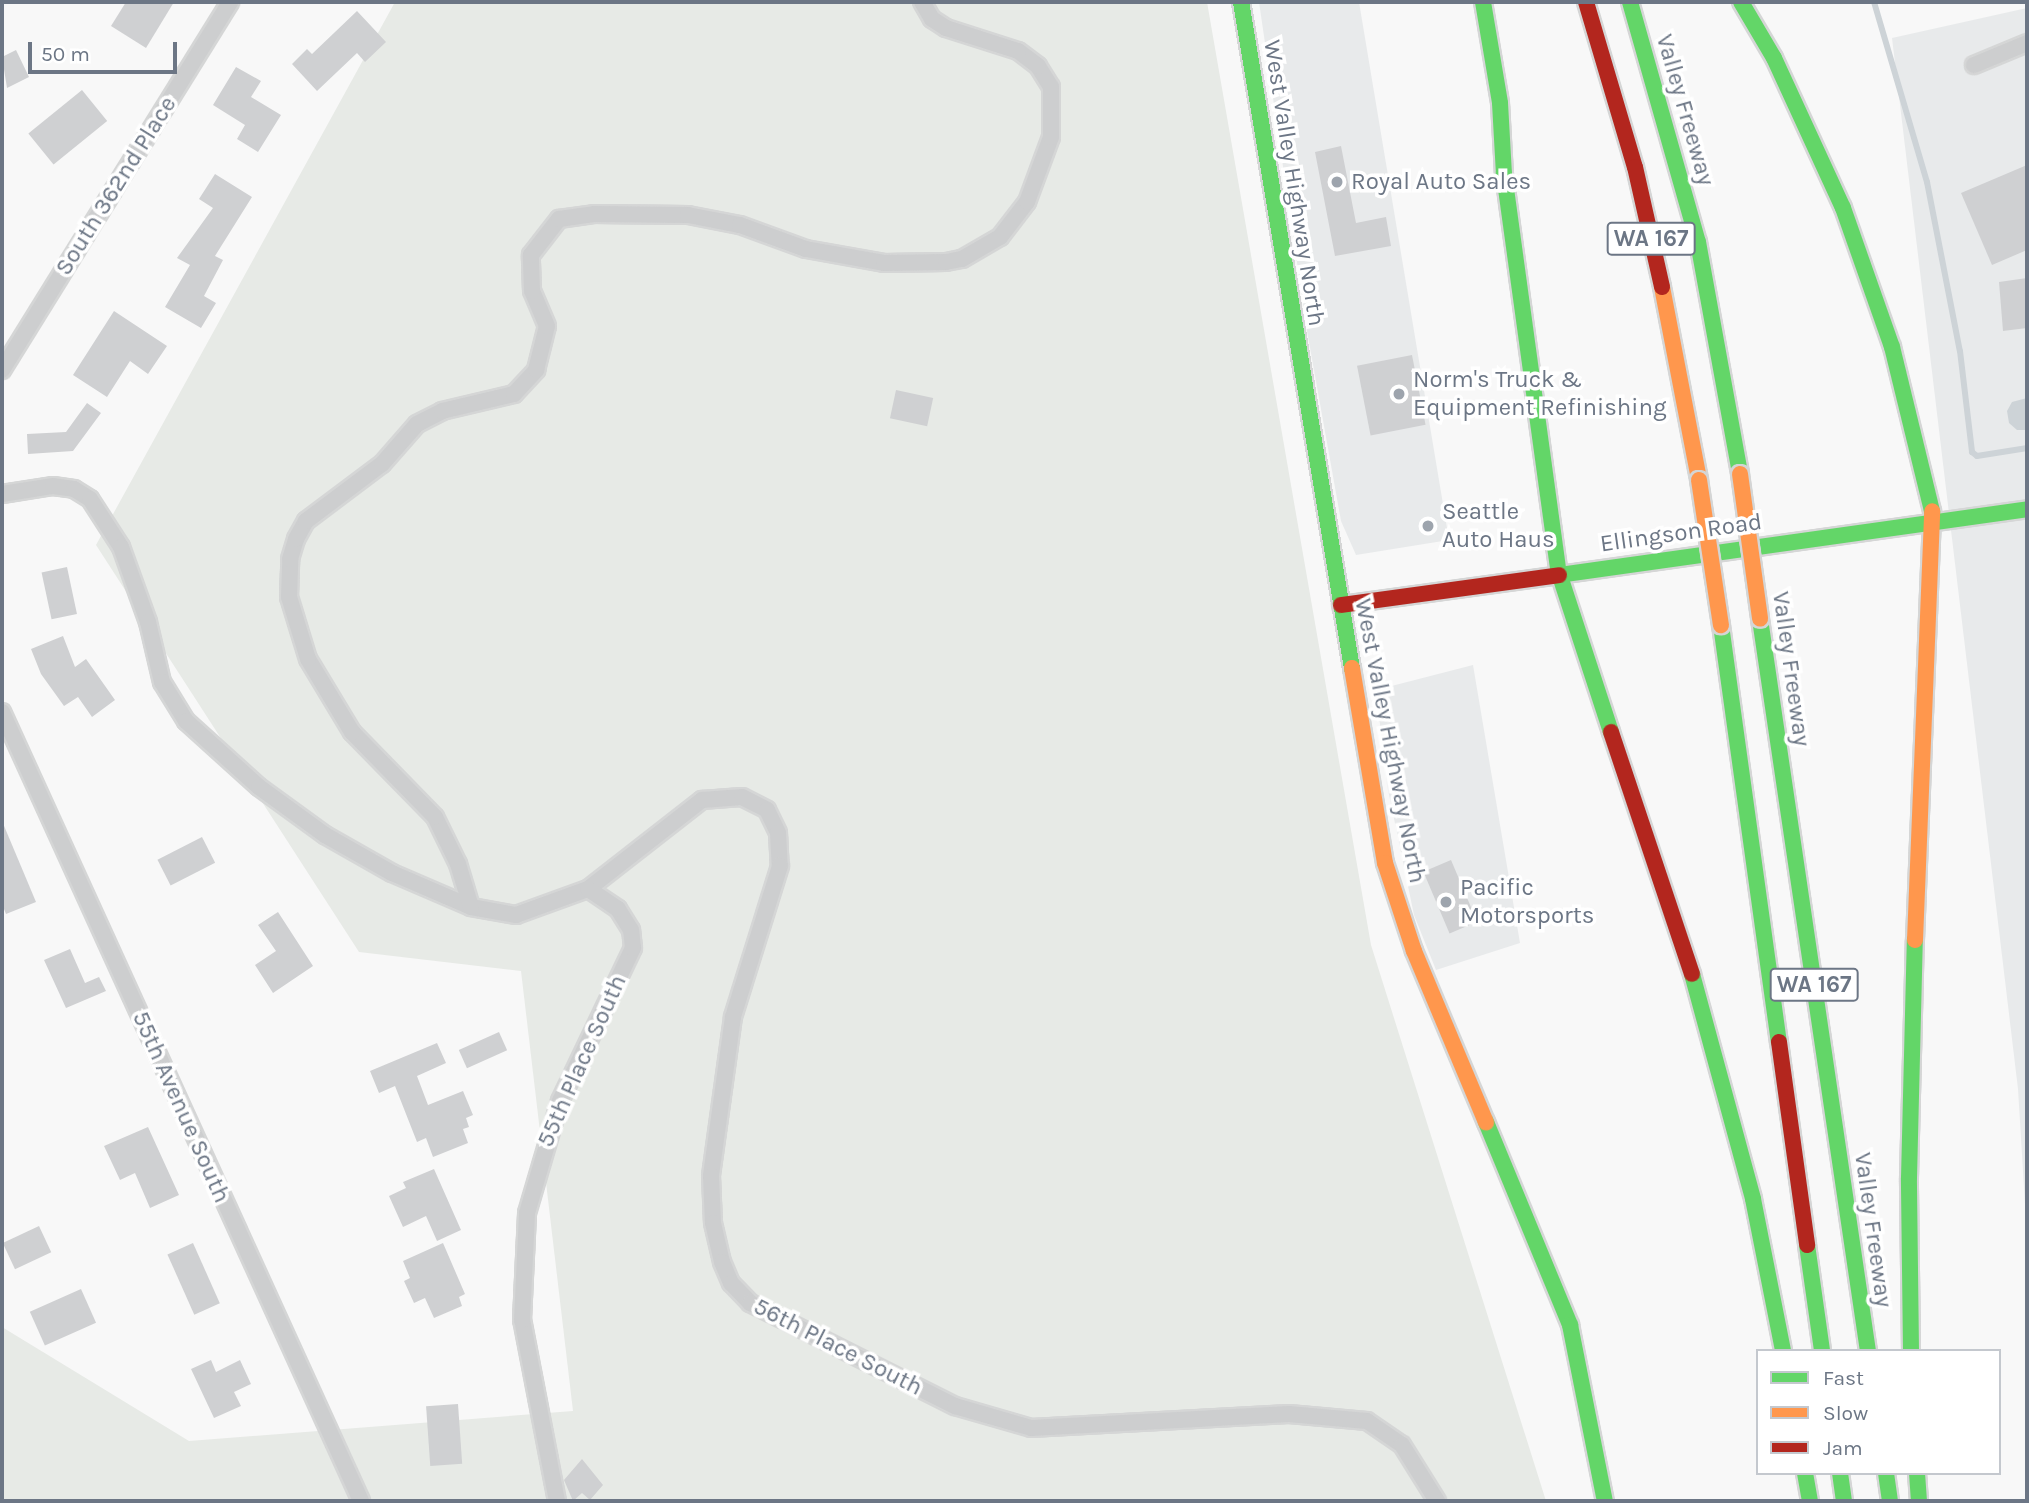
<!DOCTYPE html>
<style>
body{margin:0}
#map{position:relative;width:2029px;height:1503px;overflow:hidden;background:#f8f8f8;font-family:Karla,sans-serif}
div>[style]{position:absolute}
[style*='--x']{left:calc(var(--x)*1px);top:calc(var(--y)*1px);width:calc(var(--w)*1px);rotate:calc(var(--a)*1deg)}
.built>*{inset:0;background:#e8eaeb}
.green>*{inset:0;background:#e7eae6}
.water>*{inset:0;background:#cdd3d7}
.stream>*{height:6px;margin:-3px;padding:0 3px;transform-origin:3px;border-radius:3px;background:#cdd3d7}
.building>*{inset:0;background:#cfd0d2;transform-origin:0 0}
.roads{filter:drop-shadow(2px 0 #d5d6d6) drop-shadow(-2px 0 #d5d6d6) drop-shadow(0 2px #d5d6d6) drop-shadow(0 -2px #d5d6d6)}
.street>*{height:16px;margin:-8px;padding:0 8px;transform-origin:8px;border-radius:8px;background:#cdcecf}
.fast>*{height:16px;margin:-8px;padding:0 8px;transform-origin:8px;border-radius:8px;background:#63d668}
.slow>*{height:16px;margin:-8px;padding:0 8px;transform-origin:8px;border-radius:8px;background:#ff974d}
.jam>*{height:16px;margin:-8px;padding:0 8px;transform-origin:8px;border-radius:8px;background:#b3261e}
.bridges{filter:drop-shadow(2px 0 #d4d5d5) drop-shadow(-2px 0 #d4d5d5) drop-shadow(0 2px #d4d5d5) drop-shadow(0 -2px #d4d5d5)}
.slow-bridge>*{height:16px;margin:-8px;padding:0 8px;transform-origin:8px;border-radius:8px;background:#ff974d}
.dots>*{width:19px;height:19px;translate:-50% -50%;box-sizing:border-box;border:4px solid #fff;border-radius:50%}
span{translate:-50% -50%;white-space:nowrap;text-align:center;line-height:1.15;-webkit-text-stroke:7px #fff;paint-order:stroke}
.shield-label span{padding:2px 5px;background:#fff;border:2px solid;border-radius:5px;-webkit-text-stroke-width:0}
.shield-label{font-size:23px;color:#6c7685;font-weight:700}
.street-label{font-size:24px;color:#6c7685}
.poi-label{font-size:24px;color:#6c7685}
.left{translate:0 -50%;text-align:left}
.frame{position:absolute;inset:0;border:4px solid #6c7685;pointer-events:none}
.legend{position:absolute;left:1756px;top:1349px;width:245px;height:126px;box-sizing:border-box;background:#fff;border:2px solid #c4c8ce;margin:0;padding:9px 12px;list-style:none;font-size:21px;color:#6c7685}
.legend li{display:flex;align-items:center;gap:14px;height:35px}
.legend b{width:35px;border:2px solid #c4c8ce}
.scale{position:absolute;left:28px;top:42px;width:149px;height:32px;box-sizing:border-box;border:4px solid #6c7685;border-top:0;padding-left:9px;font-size:21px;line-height:24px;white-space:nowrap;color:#6c7685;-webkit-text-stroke:5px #fff;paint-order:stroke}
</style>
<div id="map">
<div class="built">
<i style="clip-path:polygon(1259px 2px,1359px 2px,1449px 540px,1356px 555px,1341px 521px,1307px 331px)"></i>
<i style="clip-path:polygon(2027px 8px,2027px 1237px,2018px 1089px,1892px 38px)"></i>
<i style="clip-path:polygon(1473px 665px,1520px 943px,1436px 970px,1414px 915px,1387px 785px,1376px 690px)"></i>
</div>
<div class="green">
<i style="clip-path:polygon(395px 2px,1207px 2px,1371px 945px,1546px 1501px,2px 1501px,2px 1327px,189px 1441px,573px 1411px,521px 971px,359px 952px,96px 545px)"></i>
</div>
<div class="water">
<i style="clip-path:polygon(2027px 398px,2027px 430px,2017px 430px,2009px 423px,2007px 411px,2012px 402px)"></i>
</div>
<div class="stream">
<i style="--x:1874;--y:2;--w:188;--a:73.6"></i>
<i style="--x:1927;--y:182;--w:172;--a:79"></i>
<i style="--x:1960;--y:351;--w:102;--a:83.2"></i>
<i style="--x:1972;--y:452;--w:6;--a:39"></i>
<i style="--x:1977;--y:456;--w:51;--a:-9.1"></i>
</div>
<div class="building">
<i style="clip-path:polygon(126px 2px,174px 2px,146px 48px,111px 26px)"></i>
<i style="clip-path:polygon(357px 11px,386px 42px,365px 62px,357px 53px,317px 91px,292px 64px,307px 49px,312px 54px)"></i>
<i style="clip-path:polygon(16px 50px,29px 77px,7px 88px,2px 57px)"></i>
<i style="clip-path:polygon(236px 67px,261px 81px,251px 97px,281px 115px,258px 152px,237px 139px,245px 125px,213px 105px)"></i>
<i style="left:82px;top:90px;width:40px;height:69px;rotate:51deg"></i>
<i style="clip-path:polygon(1341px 146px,1356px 223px,1386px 217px,1391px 246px,1335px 256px,1315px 152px)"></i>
<i style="clip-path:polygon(2027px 165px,2027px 250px,1992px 265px,1961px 193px)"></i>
<i style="clip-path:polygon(215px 174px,252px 197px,215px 256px,223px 260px,204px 296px,216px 303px,201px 328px,165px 307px,190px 265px,177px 258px,213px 208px,199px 199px)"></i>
<i style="clip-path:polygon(2027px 278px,2027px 328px,2003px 331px,1999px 282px)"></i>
<i style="clip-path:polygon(114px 311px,167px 346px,148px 374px,130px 361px,107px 397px,73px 375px)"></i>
<i style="left:1412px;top:355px;width:71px;height:56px;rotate:79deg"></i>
<i style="left:896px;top:390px;width:38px;height:29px;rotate:12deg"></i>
<i style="clip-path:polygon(87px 403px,101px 413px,73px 451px,28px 454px,27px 434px,66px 432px)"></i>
<i style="left:67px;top:567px;width:48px;height:26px;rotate:78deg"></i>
<i style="clip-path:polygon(63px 636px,75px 667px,86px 659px,115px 700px,92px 717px,78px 697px,64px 706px,41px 674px,31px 649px)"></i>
<i style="clip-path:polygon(2px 821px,36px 902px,6px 914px,2px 904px)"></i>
<i style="left:202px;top:837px;width:29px;height:50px;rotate:63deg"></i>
<i style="left:1451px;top:860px;width:67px;height:30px;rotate:67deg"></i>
<i style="clip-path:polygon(278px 912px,313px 966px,273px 993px,255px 965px,276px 951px,258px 925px)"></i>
<i style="clip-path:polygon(70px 949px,85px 983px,99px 977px,106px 991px,66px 1008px,44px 960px)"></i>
<i style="left:499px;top:1032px;width:20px;height:44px;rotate:66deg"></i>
<i style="clip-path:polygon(437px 1043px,446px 1063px,417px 1076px,428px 1105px,463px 1091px,473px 1115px,466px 1118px,469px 1127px,463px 1129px,468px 1143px,433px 1157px,426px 1138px,417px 1142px,395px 1086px,379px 1093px,370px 1071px)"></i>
<i style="clip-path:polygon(148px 1127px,179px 1195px,150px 1208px,135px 1173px,120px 1180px,104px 1146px)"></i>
<i style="clip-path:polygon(434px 1169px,461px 1230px,437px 1241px,426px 1216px,403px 1227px,389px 1196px,406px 1188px,403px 1182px)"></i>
<i style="left:39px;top:1226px;width:29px;height:40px;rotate:65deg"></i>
<i style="left:193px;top:1243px;width:66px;height:28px;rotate:66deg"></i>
<i style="clip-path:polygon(443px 1243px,465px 1294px,459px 1297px,462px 1306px,434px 1318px,425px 1298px,414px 1303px,404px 1281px,410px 1278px,403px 1261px)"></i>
<i style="left:81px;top:1289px;width:37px;height:56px;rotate:66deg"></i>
<i style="clip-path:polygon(211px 1360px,216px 1372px,240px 1360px,251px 1384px,234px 1392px,241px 1406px,214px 1418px,191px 1369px)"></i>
<i style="left:458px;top:1404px;width:60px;height:32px;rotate:86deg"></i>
<i style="clip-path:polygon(582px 1459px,603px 1485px,590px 1500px,582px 1493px,573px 1501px,564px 1480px)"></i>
</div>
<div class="roads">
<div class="street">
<i style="--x:1974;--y:65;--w:57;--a:-22.5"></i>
<i style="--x:2;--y:370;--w:433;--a:-58.2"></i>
<i style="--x:2;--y:494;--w:52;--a:-8.9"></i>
<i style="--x:53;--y:486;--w:21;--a:8"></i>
<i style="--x:74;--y:489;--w:19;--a:32"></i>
<i style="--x:90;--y:499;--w:57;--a:57.1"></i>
<i style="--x:121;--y:547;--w:80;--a:70.2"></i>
<i style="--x:148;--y:622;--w:62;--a:76.9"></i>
<i style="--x:162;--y:682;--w:46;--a:58.4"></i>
<i style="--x:186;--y:721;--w:98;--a:42.1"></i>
<i style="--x:259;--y:787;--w:82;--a:36"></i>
<i style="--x:325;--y:835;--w:77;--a:29.6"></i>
<i style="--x:392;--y:873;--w:86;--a:23.3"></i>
<i style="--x:471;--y:907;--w:46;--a:10.1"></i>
<i style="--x:516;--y:915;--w:77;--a:-19.9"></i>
<i style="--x:588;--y:889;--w:145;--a:-38"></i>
<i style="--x:702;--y:800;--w:40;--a:-4.3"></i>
<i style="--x:742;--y:797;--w:28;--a:27"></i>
<i style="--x:767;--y:810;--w:25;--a:64"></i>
<i style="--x:778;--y:833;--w:33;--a:87"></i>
<i style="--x:780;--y:866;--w:158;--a:107.3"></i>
<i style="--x:733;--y:1017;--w:161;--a:97.9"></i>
<i style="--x:711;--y:1176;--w:47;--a:87.6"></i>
<i style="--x:713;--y:1223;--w:40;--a:77"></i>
<i style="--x:722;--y:1262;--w:23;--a:67"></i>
<i style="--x:731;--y:1283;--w:28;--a:46"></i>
<i style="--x:750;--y:1303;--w:229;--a:26.7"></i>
<i style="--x:955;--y:1406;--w:79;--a:16.1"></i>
<i style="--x:1031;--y:1428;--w:258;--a:-3.1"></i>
<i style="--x:1289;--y:1414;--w:78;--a:5.1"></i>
<i style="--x:1367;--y:1421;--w:42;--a:34.4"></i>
<i style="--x:1402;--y:1445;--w:66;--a:58"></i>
<i style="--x:2;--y:712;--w:867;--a:65.53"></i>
<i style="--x:471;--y:907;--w:45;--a:-106.8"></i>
<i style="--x:458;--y:864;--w:52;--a:-116.1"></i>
<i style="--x:435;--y:817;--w:119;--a:-134.3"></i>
<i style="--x:352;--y:732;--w:85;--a:-121.1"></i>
<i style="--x:308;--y:659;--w:65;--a:-107"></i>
<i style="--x:289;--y:597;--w:38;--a:-88"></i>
<i style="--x:290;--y:559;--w:21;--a:-73"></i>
<i style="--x:296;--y:539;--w:21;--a:-61"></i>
<i style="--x:306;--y:521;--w:95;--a:-36.9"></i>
<i style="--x:382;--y:464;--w:53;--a:-48.8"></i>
<i style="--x:417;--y:424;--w:28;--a:-27"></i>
<i style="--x:442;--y:411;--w:74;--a:-13.3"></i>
<i style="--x:514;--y:394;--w:33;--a:-47"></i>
<i style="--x:536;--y:370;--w:45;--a:-76"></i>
<i style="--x:547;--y:326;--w:38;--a:-113"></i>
<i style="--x:532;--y:291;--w:36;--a:-92"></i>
<i style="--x:531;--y:255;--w:46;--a:-52.1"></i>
<i style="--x:559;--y:219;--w:35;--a:-8"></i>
<i style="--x:594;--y:214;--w:94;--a:0.6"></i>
<i style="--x:688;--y:215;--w:53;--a:10.9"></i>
<i style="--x:740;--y:225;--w:70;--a:20"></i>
<i style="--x:806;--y:249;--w:79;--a:10.2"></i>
<i style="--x:884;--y:263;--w:62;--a:-0.9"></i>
<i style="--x:946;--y:262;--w:16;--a:-11"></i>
<i style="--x:962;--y:259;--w:44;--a:-30.1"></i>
<i style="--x:1000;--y:237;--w:44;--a:-52.4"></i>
<i style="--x:1027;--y:202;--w:69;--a:-69.7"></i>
<i style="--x:1051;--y:137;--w:50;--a:-90"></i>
<i style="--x:1051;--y:87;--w:25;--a:-122"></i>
<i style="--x:1038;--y:66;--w:25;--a:-143"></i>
<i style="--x:1018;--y:51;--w:76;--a:-162.3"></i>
<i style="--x:946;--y:28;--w:17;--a:-147"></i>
<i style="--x:932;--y:19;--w:20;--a:-120"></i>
<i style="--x:557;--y:1501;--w:184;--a:-100.9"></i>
<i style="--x:522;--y:1320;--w:107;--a:-87.3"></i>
<i style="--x:527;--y:1213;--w:117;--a:-73.6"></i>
<i style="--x:560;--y:1101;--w:170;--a:-64.5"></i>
<i style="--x:633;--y:948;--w:18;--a:-96"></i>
<i style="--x:631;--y:930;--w:25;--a:-122"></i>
<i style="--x:618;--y:909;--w:36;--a:-146"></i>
</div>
<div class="fast">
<i style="--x:1241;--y:2;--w:675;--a:80.54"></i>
<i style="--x:1483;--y:2;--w:102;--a:80.4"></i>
<i style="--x:1500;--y:103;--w:71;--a:86.8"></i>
<i style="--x:1504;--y:174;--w:403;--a:82.2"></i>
<i style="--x:1559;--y:573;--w:167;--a:71.9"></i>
<i style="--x:1630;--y:2;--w:249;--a:74.2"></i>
<i style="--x:1698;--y:242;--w:236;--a:79.7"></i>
<i style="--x:1741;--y:2;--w:65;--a:59.5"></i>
<i style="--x:1774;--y:58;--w:165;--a:65.3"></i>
<i style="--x:1843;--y:208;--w:147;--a:70.6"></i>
<i style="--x:1892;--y:347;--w:169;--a:76.3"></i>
<i style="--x:1559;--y:575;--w:473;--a:-8"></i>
<i style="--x:1760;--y:619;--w:740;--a:81.61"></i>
<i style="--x:1721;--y:625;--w:421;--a:82.1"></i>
<i style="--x:1692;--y:974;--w:233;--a:74.8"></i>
<i style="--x:1753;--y:1199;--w:155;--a:78.8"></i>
<i style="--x:1486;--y:1122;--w:220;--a:67.5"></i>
<i style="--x:1570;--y:1325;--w:179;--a:78.8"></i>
<i style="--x:1807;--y:1245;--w:107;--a:81.9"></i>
<i style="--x:1911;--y:1351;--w:173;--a:-90.7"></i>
<i style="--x:1909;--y:1178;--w:238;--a:-88.6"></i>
<i style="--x:1805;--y:1473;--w:28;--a:80"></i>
<i style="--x:1840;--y:1473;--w:28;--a:82"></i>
<i style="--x:1886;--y:1473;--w:28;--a:82"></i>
<i style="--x:1917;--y:1473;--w:28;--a:86"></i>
</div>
<div class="slow">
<i style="--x:1662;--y:287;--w:197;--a:79.1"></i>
<i style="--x:1352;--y:668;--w:198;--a:80.4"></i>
<i style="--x:1385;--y:863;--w:93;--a:71.8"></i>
<i style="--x:1414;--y:951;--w:186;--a:67.2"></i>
<i style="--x:1915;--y:940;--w:429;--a:-87.7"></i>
</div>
<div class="jam">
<i style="--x:1586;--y:2;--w:172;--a:73.5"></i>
<i style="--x:1635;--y:167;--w:123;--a:77.3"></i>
<i style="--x:1341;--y:605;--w:220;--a:-7.8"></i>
<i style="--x:1611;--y:732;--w:255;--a:71.5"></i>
<i style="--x:1779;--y:1042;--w:205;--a:82.1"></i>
</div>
</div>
<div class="bridges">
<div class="slow-bridge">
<i style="--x:1740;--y:474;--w:146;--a:82.1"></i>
<i style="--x:1699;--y:480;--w:147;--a:81.4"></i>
</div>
</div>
<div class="dots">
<i style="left:1337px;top:182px;background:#9da4ad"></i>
<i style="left:1399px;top:394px;background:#9da4ad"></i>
<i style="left:1428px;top:526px;background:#9da4ad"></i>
<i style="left:1446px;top:902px;background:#9da4ad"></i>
</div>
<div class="shield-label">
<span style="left:1651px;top:239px">WA 167</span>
<span style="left:1814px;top:985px">WA 167</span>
</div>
<div class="street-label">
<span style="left:1685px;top:110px;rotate:74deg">Valley Freeway</span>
<span style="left:1294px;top:183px;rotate:81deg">West Valley Highway North</span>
<span style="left:116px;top:186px;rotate:-58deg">South 362nd Place</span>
<span style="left:1681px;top:533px;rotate:-8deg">Ellingson Road</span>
<span style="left:1791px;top:669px;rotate:82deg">Valley Freeway</span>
<span style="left:1390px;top:741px;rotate:79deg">West Valley Highway North</span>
<span style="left:582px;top:1061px;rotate:-66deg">55th Place South</span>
<span style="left:181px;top:1107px;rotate:66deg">55th Avenue South</span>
<span style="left:1873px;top:1230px;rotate:82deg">Valley Freeway</span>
<span style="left:838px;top:1347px;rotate:27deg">56th Place South</span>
</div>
<div class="poi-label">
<span class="left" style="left:1351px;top:182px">Royal Auto Sales</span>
<span class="left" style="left:1413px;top:394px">Norm's Truck &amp;<br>Equipment Refinishing</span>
<span class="left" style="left:1442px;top:526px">Seattle<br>Auto Haus</span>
<span class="left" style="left:1460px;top:902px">Pacific<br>Motorsports</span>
</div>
<div class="frame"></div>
<ul class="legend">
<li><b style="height:9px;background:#63d668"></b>Fast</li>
<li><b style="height:9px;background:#ff974d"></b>Slow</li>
<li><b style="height:9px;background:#b3261e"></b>Jam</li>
</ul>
<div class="scale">50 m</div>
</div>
